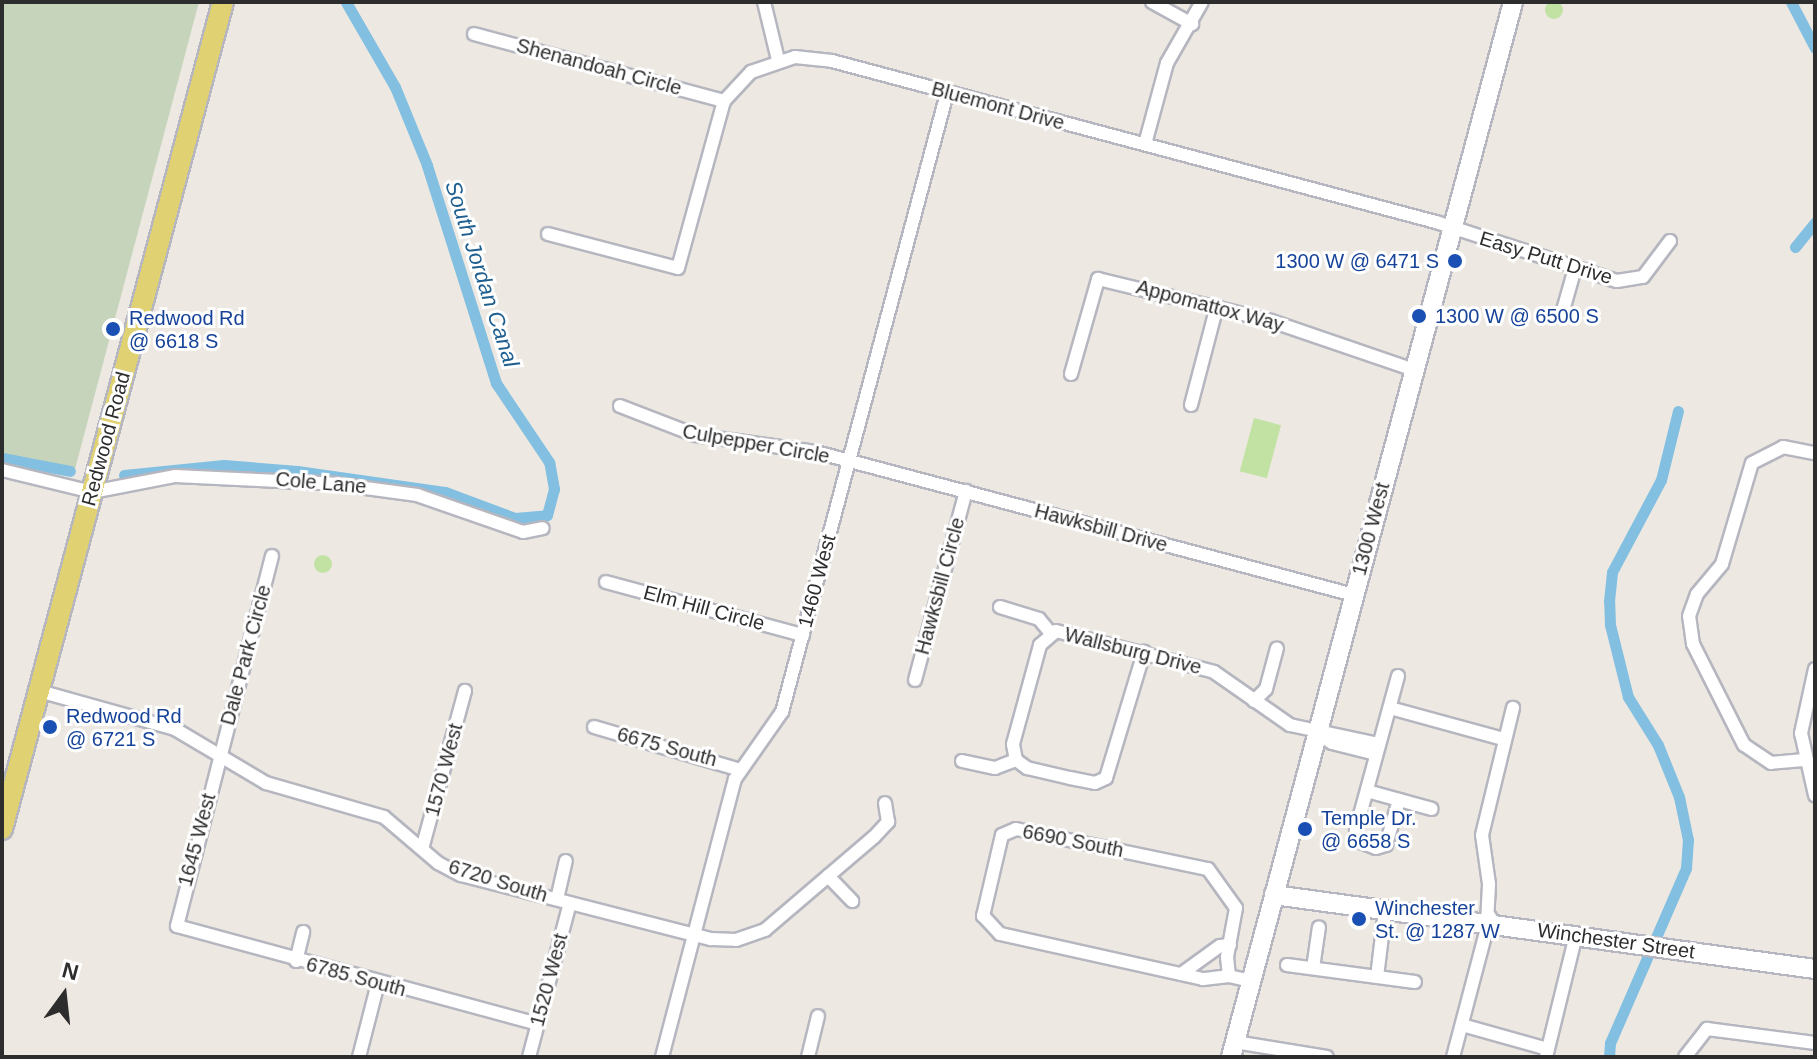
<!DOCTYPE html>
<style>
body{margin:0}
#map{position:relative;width:1817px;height:1059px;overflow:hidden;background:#ede9e2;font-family:Helvetica,sans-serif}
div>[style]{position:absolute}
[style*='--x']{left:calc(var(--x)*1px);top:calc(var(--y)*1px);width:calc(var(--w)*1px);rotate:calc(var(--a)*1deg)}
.cemetery>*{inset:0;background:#c5d4bb}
.pitch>*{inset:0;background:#c1e2a3;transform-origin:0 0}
.round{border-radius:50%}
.canal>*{height:11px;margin:-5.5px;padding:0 5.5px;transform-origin:5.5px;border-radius:5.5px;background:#82bfe1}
.roads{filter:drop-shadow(2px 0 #b5b6bf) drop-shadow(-2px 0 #b5b6bf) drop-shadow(0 2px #b5b6bf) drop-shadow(0 -2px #b5b6bf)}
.street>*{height:12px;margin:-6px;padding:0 6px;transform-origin:6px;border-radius:6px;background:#fff}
.secondary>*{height:18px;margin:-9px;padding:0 9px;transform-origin:9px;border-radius:9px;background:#fff}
.primary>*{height:20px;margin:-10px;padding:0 10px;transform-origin:10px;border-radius:10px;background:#e0d173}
.dots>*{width:22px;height:22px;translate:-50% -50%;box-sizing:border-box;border:4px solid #fff;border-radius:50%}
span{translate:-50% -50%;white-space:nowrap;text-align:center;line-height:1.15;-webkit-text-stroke:6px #fff;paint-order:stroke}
.street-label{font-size:20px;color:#2d2d2d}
.transit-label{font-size:20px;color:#164399}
.right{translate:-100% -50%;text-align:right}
.left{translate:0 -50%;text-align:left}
.water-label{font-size:22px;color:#1f5f8f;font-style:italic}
.frame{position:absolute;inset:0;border:4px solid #2d2d2d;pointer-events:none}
.north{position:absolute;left:24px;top:955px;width:80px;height:80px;-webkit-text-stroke:6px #fff;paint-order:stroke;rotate:15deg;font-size:22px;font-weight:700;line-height:32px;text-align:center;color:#2d2d2d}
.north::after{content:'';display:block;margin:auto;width:28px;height:36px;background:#2d2d2d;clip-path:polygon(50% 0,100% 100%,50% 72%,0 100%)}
</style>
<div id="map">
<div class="cemetery">
<i style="clip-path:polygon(2px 2px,199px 2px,75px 469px,2px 455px)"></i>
</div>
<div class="pitch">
<i class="round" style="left:1545px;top:1px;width:18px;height:18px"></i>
<i style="left:1254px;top:418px;width:28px;height:55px;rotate:15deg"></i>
<i class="round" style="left:314px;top:555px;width:18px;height:18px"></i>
</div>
<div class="canal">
<i style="--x:1791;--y:2;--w:52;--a:62.4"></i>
<i style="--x:1795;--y:247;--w:32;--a:-51"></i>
<i style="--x:2;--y:458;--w:69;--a:10.8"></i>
<i style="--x:124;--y:475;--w:100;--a:-5.7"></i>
<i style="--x:224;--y:465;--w:73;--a:4.7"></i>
<i style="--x:297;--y:471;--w:149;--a:8.1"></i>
<i style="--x:445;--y:492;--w:75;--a:20.4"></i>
<i style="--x:515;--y:518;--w:32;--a:-5"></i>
<i style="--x:547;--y:515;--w:27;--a:-75"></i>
<i style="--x:554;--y:489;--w:27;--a:-100"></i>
<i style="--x:549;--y:462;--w:95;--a:-123.9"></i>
<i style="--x:496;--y:383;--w:229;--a:-107.6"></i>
<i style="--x:427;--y:165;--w:84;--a:-112.3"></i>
<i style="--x:395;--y:87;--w:98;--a:-120"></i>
<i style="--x:1609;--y:1057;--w:14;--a:-86"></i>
<i style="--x:1610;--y:1043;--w:191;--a:-66.5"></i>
<i style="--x:1686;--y:868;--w:28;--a:-86"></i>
<i style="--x:1688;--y:840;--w:44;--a:-101.8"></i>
<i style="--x:1679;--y:797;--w:56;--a:-112"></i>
<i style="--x:1658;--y:745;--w:57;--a:-122"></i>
<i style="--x:1628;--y:697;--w:74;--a:-104"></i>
<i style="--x:1610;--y:625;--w:24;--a:-92"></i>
<i style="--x:1609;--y:601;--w:29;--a:-84"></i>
<i style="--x:1612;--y:572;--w:104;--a:-62"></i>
<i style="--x:1661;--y:480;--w:71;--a:-76.2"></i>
</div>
<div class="roads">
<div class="street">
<i style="--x:764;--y:2;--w:60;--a:76.4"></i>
<i style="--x:1152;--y:2;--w:46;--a:28.8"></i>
<i style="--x:474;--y:34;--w:259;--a:15"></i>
<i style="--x:1145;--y:144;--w:84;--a:-74.8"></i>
<i style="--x:1167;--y:63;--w:70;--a:-60.2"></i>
<i style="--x:548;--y:234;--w:134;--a:14.7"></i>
<i style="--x:678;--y:268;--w:173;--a:-74.6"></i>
<i style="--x:724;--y:101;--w:40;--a:-47"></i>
<i style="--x:751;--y:72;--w:46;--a:-18.8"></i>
<i style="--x:795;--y:57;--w:37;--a:6"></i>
<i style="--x:832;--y:61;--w:625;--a:14.93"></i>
<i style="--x:1436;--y:222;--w:190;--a:18.1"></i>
<i style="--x:1617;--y:281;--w:26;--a:-9"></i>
<i style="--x:1643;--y:277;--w:45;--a:-53.1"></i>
<i style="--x:1562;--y:314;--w:48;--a:-74.2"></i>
<i style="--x:1071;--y:374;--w:99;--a:-74.1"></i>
<i style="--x:1098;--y:279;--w:178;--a:13.6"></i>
<i style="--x:1271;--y:321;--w:151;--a:18.9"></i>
<i style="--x:1191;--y:405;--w:102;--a:-75.3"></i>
<i style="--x:620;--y:406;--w:80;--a:21.1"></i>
<i style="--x:695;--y:435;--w:122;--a:8"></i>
<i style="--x:816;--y:452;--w:557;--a:14.89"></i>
<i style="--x:2;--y:470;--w:93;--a:13.7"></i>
<i style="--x:92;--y:492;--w:85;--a:-10.9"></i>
<i style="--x:175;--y:476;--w:161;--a:2.8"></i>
<i style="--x:336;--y:484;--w:82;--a:7.7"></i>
<i style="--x:417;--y:495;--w:112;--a:19.2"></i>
<i style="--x:523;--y:532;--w:20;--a:-11"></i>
<i style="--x:272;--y:556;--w:382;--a:104.4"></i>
<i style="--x:177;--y:926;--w:373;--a:15.2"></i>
<i style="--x:606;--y:582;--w:204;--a:15.1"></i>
<i style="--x:1000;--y:607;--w:41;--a:17.1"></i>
<i style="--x:1039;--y:619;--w:17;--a:50"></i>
<i style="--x:1815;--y:669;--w:66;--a:102.3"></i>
<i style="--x:1801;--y:733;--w:64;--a:77.3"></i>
<i style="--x:1398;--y:676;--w:160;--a:105.3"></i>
<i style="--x:1356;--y:830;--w:11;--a:80"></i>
<i style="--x:1358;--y:841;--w:19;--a:21"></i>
<i style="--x:1376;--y:848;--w:10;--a:-17"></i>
<i style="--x:1386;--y:845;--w:47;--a:-73.9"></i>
<i style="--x:915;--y:680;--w:196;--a:-74.9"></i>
<i style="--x:39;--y:691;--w:141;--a:15.6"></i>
<i style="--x:175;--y:729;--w:106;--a:30.7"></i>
<i style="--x:266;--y:783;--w:123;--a:16.1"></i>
<i style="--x:384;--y:817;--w:71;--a:40.4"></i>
<i style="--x:438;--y:863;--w:26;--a:28"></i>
<i style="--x:461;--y:875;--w:258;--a:14.4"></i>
<i style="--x:711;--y:939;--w:25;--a:2"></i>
<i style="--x:736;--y:940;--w:31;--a:-19"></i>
<i style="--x:765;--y:930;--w:143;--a:-40.5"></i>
<i style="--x:874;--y:837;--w:21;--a:-47"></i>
<i style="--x:888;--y:822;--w:19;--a:-99"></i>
<i style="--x:1254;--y:701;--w:17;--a:-45"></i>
<i style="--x:1266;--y:689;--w:42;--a:-75"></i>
<i style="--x:1390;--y:708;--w:117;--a:15.3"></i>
<i style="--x:594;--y:727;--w:152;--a:16.4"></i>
<i style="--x:1318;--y:733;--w:17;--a:36"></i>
<i style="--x:1332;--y:743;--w:45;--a:14"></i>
<i style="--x:1016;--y:760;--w:16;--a:-101"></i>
<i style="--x:1013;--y:744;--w:103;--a:-74.7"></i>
<i style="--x:1040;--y:645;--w:21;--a:-41"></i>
<i style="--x:1056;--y:631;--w:163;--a:14.5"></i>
<i style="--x:1214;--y:672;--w:93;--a:34.9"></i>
<i style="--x:1290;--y:725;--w:91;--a:12.1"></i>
<i style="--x:1016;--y:760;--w:14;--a:36"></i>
<i style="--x:1027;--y:768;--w:44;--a:13.1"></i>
<i style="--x:1070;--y:778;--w:25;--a:11"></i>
<i style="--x:1095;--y:783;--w:12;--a:-24"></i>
<i style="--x:1106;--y:778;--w:132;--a:-73.2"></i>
<i style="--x:1804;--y:760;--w:33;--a:175"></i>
<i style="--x:1771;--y:763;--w:32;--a:-146"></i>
<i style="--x:1744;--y:745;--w:113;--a:-116.8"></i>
<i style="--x:1693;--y:644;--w:28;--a:-98"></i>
<i style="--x:1689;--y:616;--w:23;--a:-70"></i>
<i style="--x:1697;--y:594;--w:39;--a:-50"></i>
<i style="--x:1722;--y:564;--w:105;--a:-73.5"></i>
<i style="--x:1752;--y:463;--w:35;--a:-27"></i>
<i style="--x:1783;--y:447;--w:33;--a:11"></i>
<i style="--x:962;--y:761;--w:34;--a:12"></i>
<i style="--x:995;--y:768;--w:22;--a:-21"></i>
<i style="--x:1367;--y:791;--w:67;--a:15.5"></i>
<i style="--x:422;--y:849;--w:164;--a:-74.8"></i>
<i style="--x:828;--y:876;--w:35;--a:46"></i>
<i style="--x:557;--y:899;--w:39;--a:-77"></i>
<i style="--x:1487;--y:923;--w:39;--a:-87"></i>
<i style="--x:1489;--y:884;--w:49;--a:-98.1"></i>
<i style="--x:1482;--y:835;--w:131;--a:-76.3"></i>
<i style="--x:296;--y:961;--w:30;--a:-76"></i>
<i style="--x:1287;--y:965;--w:129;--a:7.6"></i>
<i style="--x:1313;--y:968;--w:41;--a:-81.7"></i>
<i style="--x:1181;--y:974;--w:48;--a:-35.7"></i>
<i style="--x:1220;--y:946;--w:10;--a:-6"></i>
<i style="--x:1229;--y:976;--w:26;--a:173"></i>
<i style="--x:1203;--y:979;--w:208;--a:-167.5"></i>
<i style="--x:1000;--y:934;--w:25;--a:-133"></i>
<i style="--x:983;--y:916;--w:83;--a:-76.8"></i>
<i style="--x:1002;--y:835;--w:15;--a:-23"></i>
<i style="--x:1016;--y:829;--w:196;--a:11.8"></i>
<i style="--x:1208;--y:869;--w:48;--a:54.3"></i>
<i style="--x:1236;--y:908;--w:50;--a:100.4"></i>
<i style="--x:1227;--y:957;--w:19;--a:84"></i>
<i style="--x:1229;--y:976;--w:23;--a:13"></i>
<i style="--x:1377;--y:977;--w:66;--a:-83.1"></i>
<i style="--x:1462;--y:1025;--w:89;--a:15.6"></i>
<i style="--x:1235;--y:1042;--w:93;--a:9.3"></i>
<i style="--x:359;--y:1057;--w:76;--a:-75.6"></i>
<i style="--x:529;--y:1057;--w:159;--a:-75.1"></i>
<i style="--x:662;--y:1057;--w:287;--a:-75.3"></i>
<i style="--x:735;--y:779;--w:82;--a:-55"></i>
<i style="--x:782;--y:712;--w:641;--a:-75.07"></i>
<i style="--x:808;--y:1057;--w:42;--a:-76.3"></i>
<i style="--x:1453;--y:1057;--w:145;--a:-75.2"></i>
<i style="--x:1546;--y:1057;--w:126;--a:-76.2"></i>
<i style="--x:1685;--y:1057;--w:36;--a:-52"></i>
<i style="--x:1707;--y:1029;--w:109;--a:7.4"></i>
</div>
<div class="secondary">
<i style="--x:1274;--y:895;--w:546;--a:7.79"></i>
<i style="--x:1231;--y:1057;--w:1092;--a:-75.03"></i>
</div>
<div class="primary">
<i style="--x:2;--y:829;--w:856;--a:-75.04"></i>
</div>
</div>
<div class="dots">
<i style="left:1455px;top:261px;background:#1a4fb4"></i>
<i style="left:1419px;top:316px;background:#1a4fb4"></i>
<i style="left:113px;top:329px;background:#1a4fb4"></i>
<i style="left:50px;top:727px;background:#1a4fb4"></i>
<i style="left:1305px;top:829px;background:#1a4fb4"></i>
<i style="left:1359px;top:919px;background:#1a4fb4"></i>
</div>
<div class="street-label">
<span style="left:599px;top:67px;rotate:15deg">Shenandoah Circle</span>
<span style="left:998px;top:106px;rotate:15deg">Bluemont Drive</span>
<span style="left:1546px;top:258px;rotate:17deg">Easy Putt Drive</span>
<span style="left:1210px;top:306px;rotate:15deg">Appomattox Way</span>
<span style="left:106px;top:439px;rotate:-75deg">Redwood Road</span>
<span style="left:756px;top:444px;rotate:10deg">Culpepper Circle</span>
<span style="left:321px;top:483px;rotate:5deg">Cole Lane</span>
<span style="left:1101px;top:528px;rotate:15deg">Hawksbill Drive</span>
<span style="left:1371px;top:529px;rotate:-75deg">1300 West</span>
<span style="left:817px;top:581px;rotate:-75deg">1460 West</span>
<span style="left:940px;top:586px;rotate:-75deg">Hawksbill Circle</span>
<span style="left:704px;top:608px;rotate:15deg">Elm Hill Circle</span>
<span style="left:1133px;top:651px;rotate:14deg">Wallsburg Drive</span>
<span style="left:246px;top:655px;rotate:-75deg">Dale Park Circle</span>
<span style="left:667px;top:747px;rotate:15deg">6675 South</span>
<span style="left:444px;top:770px;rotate:-75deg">1570 West</span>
<span style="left:197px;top:840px;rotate:-75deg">1645 West</span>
<span style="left:1073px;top:841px;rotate:11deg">6690 South</span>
<span style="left:498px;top:881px;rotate:17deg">6720 South</span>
<span style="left:1616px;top:941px;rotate:8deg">Winchester Street</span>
<span style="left:356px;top:977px;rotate:15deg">6785 South</span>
<span style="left:549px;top:980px;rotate:-75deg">1520 West</span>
</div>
<div class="transit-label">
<span class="right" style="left:1439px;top:261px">1300 W @ 6471 S</span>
<span class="left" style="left:1435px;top:316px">1300 W @ 6500 S</span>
<span class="left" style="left:129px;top:330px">Redwood Rd<br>@ 6618 S</span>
<span class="left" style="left:66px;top:728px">Redwood Rd<br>@ 6721 S</span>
<span class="left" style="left:1321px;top:830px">Temple Dr.<br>@ 6658 S</span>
<span class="left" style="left:1375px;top:920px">Winchester<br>St. @ 1287 W</span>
</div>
<div class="water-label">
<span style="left:482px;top:274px;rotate:72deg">South Jordan Canal</span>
</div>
<div class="frame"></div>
<div class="north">N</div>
</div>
